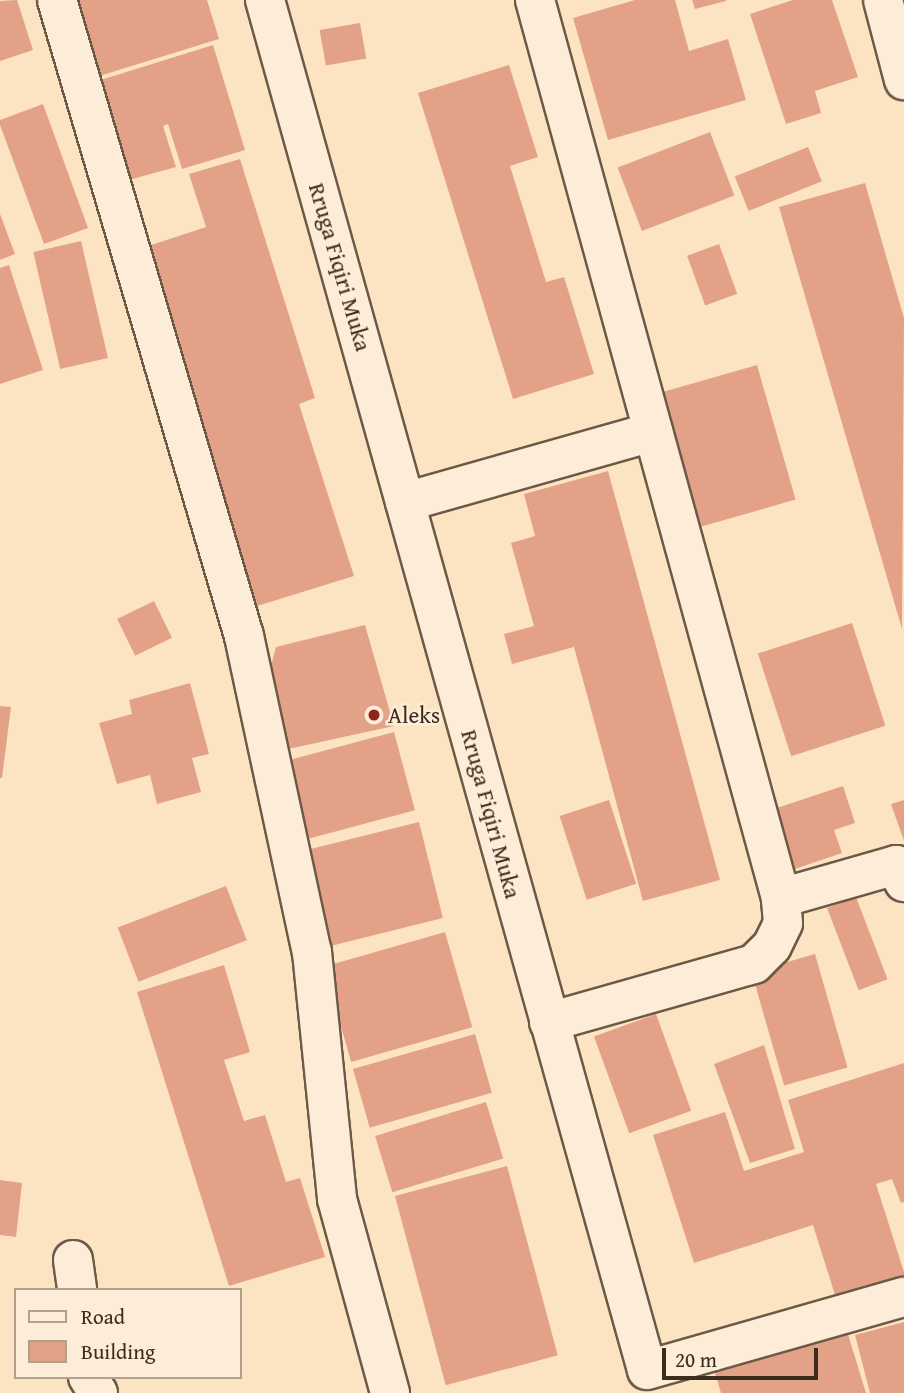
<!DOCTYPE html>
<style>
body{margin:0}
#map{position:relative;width:904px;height:1393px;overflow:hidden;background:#fce4c3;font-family:"Gentium Book Plus",serif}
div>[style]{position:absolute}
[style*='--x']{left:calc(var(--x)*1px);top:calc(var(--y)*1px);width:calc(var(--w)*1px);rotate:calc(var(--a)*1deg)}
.building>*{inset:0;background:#e3a288;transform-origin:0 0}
.roads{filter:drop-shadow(2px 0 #6c5a47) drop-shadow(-2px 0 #6c5a47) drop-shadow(0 2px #6c5a47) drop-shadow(0 -2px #6c5a47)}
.street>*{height:38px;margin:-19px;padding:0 19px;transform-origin:19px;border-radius:19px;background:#fdedd8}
.dots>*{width:19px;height:19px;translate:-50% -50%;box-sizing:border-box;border:4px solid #fdedd8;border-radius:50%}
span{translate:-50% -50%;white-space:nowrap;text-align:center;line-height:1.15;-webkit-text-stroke:5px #fdedd8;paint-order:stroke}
.street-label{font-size:23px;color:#3c2c1e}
.poi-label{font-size:23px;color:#3c2c1e}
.left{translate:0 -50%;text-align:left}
.legend{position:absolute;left:14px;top:1288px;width:228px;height:91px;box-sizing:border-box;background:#fdedd8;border:2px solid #b0a08e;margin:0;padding:9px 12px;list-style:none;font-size:21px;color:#3c2c1e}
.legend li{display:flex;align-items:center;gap:14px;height:35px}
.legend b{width:35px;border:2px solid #b0a08e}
.scale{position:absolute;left:662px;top:1348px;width:156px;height:32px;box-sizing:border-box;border:4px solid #3c2c1e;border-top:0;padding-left:9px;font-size:21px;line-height:24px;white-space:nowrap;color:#3c2c1e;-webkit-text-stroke:5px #fdedd8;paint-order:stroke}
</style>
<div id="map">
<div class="building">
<i style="clip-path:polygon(17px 0,33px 50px,0 61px,0 1px)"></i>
<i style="clip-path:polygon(69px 0,207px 0,219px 39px,93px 78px)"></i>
<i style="clip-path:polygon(635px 0,675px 0,689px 51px,728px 39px,746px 100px,608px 140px,573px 18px)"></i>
<i style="clip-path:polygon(692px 0,726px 0,726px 1px,695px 9px)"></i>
<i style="clip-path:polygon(793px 0,832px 0,858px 77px,815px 91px,821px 113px,786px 124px,750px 14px)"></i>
<i style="left:360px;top:23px;width:36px;height:41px;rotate:80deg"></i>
<i style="clip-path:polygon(213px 45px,245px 150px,182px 169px,168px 124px,163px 126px,176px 167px,118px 183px,91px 83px)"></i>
<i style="clip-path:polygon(509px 65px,538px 157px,510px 166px,546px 282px,564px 277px,594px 374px,513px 399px,418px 93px)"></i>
<i style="clip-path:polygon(43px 104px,88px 228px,44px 244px,0 125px,0 120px)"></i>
<i style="left:710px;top:132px;width:68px;height:99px;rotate:69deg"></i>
<i style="left:808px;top:147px;width:37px;height:79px;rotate:68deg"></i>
<i style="clip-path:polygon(240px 159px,315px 398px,299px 404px,354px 576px,244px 610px,136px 250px,206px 227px,189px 174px)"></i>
<i style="clip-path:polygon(865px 183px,904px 318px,902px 629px,779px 207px)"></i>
<i style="clip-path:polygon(0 214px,15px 254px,0 260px)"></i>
<i style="left:81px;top:241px;width:120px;height:49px;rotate:77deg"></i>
<i style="left:719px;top:244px;width:53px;height:34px;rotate:70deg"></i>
<i style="clip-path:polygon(9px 265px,43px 370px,0 384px,0 268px)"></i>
<i style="left:757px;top:365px;width:140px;height:109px;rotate:74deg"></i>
<i style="clip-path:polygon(608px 471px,720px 880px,643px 901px,574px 647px,512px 664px,504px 634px,534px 626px,511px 543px,535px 536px,524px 494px)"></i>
<i style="left:154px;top:601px;width:41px;height:41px;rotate:64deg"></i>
<i style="left:852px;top:623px;width:108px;height:99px;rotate:72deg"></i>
<i style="clip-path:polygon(365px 625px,394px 726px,279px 751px,267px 680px,276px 647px)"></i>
<i style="clip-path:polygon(190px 683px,209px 754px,192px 758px,201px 792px,157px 804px,150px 775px,117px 784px,99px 723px,132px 714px,129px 700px)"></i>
<i style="clip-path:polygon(0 706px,11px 707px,2px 778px,0 778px)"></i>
<i style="left:394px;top:732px;width:81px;height:116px;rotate:75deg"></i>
<i style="clip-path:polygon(843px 786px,855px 823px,834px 830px,842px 853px,792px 870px,771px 810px)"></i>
<i style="left:609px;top:800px;width:88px;height:52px;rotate:72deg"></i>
<i style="clip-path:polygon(904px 800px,904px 841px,891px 804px)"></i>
<i style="left:419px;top:822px;width:99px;height:122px;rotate:76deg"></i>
<i style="left:226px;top:886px;width:58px;height:116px;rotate:69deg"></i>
<i style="left:856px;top:897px;width:88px;height:31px;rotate:69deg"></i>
<i style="left:445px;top:932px;width:99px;height:126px;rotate:74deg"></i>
<i style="left:815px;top:954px;width:118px;height:66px;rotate:74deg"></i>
<i style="clip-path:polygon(224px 965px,250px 1052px,224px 1060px,244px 1121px,265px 1115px,286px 1182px,300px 1178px,325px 1257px,229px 1286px,137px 992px)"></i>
<i style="left:656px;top:1014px;width:103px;height:66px;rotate:70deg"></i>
<i style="left:475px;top:1034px;width:61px;height:127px;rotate:74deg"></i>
<i style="clip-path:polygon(764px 1045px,795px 1149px,750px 1163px,714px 1064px)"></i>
<i style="clip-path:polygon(904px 1063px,904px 1202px,901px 1203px,892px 1179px,876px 1184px,904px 1272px,904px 1291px,840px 1311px,813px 1225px,694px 1263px,653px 1135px,725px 1112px,744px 1171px,804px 1152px,788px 1100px)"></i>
<i style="left:486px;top:1102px;width:59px;height:116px;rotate:73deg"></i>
<i style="left:507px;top:1166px;width:196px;height:116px;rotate:75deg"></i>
<i style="clip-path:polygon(0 1180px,22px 1183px,16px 1237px,0 1235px)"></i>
<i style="clip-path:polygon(904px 1322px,904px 1393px,870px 1393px,855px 1335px)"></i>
<i style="clip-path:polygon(847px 1331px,866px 1393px,721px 1393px,714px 1370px)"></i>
</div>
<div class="roads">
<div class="street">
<i style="--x:57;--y:0;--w:663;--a:73.62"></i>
<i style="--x:244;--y:636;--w:323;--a:77.9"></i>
<i style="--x:312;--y:952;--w:248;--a:84.2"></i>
<i style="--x:337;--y:1199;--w:201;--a:74.7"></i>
<i style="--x:265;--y:0;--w:1422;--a:74.42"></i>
<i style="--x:647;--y:1370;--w:267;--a:-15.9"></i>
<i style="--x:535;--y:0;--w:931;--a:74.68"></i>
<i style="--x:781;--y:898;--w:120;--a:-16"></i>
<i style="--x:896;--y:865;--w:19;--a:65"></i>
<i style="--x:883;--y:0;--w:83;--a:75.3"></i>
<i style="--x:405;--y:502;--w:258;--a:-15.8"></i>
<i style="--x:549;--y:1022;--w:213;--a:-15.8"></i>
<i style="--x:754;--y:964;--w:25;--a:-45"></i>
<i style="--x:772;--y:946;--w:25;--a:-64"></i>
<i style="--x:783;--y:923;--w:25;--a:-95"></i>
<i style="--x:73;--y:1260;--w:30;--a:82"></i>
<i style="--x:88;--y:1377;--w:19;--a:58"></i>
</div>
</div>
<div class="dots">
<i style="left:374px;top:715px;background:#8f2418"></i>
</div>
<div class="street-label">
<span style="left:340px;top:267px;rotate:74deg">Rruga Fiqiri Muka</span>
<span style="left:491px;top:814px;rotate:75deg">Rruga Fiqiri Muka</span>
</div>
<div class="poi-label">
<span class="left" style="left:388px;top:715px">Aleks</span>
</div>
<ul class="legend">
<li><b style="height:9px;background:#fdedd8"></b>Road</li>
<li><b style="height:19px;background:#e3a288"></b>Building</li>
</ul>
<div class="scale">20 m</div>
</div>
